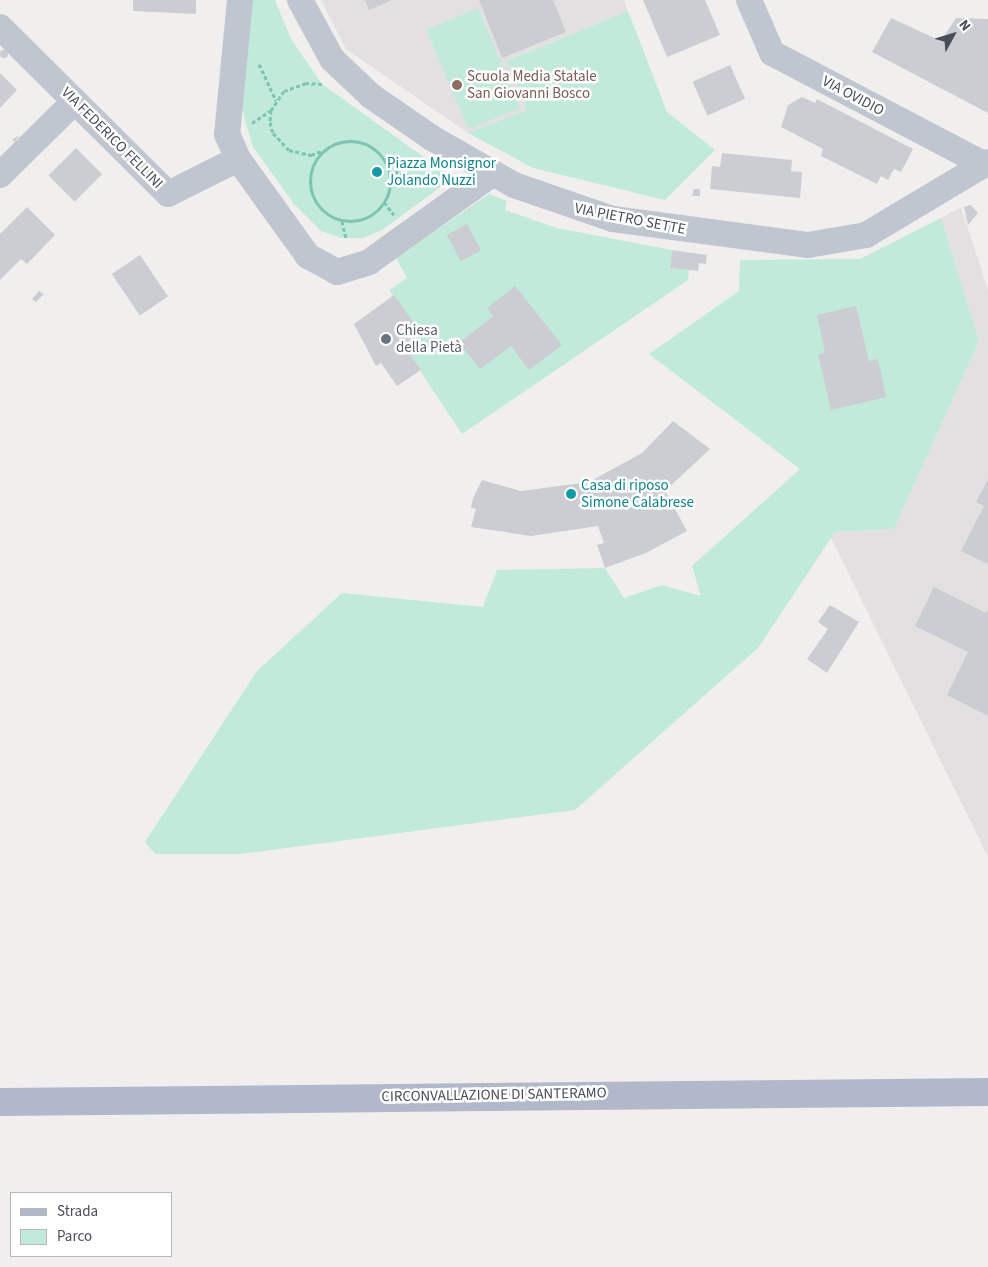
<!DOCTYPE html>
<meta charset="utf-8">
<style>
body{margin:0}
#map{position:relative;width:988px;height:1267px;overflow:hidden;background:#f1efee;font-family:"Source Sans 3",sans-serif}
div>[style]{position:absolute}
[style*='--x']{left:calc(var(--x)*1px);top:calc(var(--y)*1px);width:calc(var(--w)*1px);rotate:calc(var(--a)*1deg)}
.education>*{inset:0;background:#e2e0e0}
.green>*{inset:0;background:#c1eada;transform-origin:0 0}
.building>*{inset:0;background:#cccdd2;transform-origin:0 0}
.round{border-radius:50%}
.path>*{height:3px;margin-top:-1.5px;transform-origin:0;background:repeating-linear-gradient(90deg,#7dc4b1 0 4px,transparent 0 6.5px)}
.path>.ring{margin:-1.5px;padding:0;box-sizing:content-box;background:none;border:3px solid #7dc4b1;border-radius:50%}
.minor>*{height:26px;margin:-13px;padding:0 13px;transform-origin:13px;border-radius:13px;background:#c0c6cf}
.major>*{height:28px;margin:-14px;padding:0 14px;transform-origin:14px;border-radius:14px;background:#b1b8ca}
.dots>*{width:14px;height:14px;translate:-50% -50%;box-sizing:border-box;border:2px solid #fff;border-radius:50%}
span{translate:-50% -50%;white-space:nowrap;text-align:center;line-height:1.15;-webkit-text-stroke:5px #fff;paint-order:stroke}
.education-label{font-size:15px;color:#785e54}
.left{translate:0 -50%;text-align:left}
.street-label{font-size:15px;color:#484e5a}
.culture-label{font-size:15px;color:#0d838f}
.worship-label{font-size:15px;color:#5b616d}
.legend{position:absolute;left:10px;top:1192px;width:162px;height:65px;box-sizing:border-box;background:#fff;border:1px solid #b6b8bd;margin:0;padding:6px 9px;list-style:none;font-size:15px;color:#484e5a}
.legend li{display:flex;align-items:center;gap:10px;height:25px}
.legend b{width:25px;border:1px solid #b6b8bd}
.north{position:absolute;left:928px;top:10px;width:50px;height:50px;-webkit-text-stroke:4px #fff;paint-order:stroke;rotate:51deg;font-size:14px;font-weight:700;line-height:20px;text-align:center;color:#484e5a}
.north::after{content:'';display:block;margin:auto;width:18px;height:22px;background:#484e5a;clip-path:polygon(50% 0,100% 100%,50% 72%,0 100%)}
</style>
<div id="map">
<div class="education">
<i style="clip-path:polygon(321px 0,624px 0,628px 11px,507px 61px,528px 110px,468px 133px,346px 49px)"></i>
<i style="clip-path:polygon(961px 207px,988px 290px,988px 857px,831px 538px,835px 532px,894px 529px,979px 341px,941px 218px)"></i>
</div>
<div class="green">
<i style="clip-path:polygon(242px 0,275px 0,291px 39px,322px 84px,453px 178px,382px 230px,363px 238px,341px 238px,321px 231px,294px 204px,253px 147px,240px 103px)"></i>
<i style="left:478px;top:8px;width:108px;height:56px;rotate:67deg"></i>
<i style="clip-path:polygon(628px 11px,667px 112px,715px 150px,665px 200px,533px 168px,468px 133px,527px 110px,507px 61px)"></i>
<i style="clip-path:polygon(489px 194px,507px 201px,505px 210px,557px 228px,672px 250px,670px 268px,689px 270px,688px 280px,462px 434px,405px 348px,405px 334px,416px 326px,389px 290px,407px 278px,396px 258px)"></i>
<i style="clip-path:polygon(941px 218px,979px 341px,894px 529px,835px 532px,758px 648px,575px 810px,240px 854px,155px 854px,145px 842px,257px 671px,342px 593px,483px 607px,497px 570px,605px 568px,624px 598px,662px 585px,701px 596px,692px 566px,800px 469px,649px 354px,739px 291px,740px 260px,860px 259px)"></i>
</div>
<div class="building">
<i style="clip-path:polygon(133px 0,196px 0,196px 14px,133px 11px)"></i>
<i style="clip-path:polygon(365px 0,392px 0,369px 10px)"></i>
<i style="clip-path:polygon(479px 0,553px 0,566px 32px,502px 58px)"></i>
<i style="clip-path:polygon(643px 0,705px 0,720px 35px,667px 57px)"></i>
<i style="clip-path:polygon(891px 18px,941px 41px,956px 18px,988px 19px,988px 113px,872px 52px)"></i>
<i class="round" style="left:0;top:50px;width:8px;height:8px"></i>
<i style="left:730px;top:65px;width:37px;height:41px;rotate:66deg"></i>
<i style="clip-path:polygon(0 73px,17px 90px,0 108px)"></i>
<i style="clip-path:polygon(802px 97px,815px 103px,817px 99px,913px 149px,901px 172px,894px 169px,888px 180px,881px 176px,877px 184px,821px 156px,823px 149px,781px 127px,788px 105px)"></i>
<i style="clip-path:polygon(19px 135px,15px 142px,12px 140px)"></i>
<i style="left:76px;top:148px;width:37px;height:39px;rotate:45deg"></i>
<i style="clip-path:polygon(722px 153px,792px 160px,791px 171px,802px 172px,800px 198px,710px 189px,712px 166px,720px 167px)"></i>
<i style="clip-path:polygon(694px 189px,700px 189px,700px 196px,692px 196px)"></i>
<i style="clip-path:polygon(971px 205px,978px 213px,968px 225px,964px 207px)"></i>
<i style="clip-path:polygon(27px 207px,55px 235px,27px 264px,21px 259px,0 280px,0 234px)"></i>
<i style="left:467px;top:224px;width:30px;height:23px;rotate:62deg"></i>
<i style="clip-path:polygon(672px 250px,707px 255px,706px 264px,699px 263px,698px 271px,670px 268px)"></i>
<i style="left:140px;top:255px;width:50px;height:34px;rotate:56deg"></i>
<i style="clip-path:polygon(515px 286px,562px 345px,529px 370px,511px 346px,480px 369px,459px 343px,493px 316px,487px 308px)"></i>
<i style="clip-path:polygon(39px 291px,44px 294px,36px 302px,32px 299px)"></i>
<i style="clip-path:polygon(394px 295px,416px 326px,405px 334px,411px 343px,405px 348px,421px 370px,397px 386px,381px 363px,376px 366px,354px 324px)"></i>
<i style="clip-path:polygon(856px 306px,869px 361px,878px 359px,886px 397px,831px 410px,818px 354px,825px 353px,817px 315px)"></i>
<i style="clip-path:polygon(673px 421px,710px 449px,665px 491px,687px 531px,646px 553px,605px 568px,597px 545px,604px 543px,598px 526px,531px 536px,471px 527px,476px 509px,471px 508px,473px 498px,482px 480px,521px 491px,589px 482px,642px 453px)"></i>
<i style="clip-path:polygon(988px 479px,988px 564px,961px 551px,984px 506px,976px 502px)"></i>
<i style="clip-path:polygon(934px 587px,986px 613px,988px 609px,988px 716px,947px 695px,968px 652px,915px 626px)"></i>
<i style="clip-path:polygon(830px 605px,859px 622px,827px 673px,807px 659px,828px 629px,818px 622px)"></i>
</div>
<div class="path">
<i style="--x:259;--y:64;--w:40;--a:65"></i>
<i style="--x:322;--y:84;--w:16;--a:-176"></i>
<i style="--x:306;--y:83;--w:23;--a:160"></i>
<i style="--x:284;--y:91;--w:23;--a:124"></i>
<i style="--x:271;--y:110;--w:12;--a:95"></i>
<i style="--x:270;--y:122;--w:11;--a:75"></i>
<i style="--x:273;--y:133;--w:23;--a:47"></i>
<i style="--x:289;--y:150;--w:23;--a:13"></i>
<i style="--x:311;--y:155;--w:14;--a:-21"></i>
<i style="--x:252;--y:123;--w:23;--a:-34"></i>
<i class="ring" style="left:310px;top:141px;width:77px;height:77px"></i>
<i style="--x:388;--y:170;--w:52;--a:14.6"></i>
<i style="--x:384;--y:202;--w:16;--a:52"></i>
<i style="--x:342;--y:221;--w:17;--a:77"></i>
</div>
<div class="minor">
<i style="--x:240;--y:0;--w:135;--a:95.5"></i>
<i style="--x:227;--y:134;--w:27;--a:66"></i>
<i style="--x:238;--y:159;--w:120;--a:54.2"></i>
<i style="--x:308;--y:256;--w:33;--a:29"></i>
<i style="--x:337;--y:272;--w:34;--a:-17"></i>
<i style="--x:369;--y:262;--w:151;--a:-35.6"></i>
<i style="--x:300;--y:0;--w:67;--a:61.5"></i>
<i style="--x:332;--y:59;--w:54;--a:43.5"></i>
<i style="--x:371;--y:96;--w:74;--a:34.5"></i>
<i style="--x:432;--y:138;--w:95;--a:29.8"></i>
<i style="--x:514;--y:185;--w:105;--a:19"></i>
<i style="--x:613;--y:219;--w:197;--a:7.6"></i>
<i style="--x:808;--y:245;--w:59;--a:-9.8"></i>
<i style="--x:866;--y:235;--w:142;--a:-30.9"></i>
<i style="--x:749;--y:0;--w:58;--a:66.5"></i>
<i style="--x:772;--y:53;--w:241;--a:27.7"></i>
<i style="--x:0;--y:27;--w:237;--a:44.8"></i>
<i style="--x:168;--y:194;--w:78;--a:-26.6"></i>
<i style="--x:0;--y:175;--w:105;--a:-44.6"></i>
</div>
<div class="major">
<i style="--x:0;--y:1102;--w:988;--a:-0.58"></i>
</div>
<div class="dots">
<i style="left:457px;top:85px;background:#8d6e63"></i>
<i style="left:377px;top:172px;background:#0f9aa8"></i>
<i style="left:386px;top:339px;background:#6b7280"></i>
<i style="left:571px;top:494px;background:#0f9aa8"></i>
</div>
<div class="education-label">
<span class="left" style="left:467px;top:85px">Scuola Media Statale<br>San Giovanni Bosco</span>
</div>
<div class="street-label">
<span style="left:853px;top:96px;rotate:28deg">VIA OVIDIO</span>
<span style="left:112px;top:138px;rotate:45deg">VIA FEDERICO FELLINI</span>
<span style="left:630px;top:219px;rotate:11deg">VIA PIETRO SETTE</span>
<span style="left:494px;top:1095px;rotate:-1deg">CIRCONVALLAZIONE DI SANTERAMO</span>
</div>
<div class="culture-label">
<span class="left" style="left:387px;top:172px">Piazza Monsignor<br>Jolando Nuzzi</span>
<span class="left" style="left:581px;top:494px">Casa di riposo<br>Simone Calabrese</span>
</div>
<div class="worship-label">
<span class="left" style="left:396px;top:339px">Chiesa<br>della Pietà</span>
</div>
<ul class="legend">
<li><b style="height:6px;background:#b1b8ca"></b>Strada</li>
<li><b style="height:14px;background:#c1eada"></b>Parco</li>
</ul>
<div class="north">N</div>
</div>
